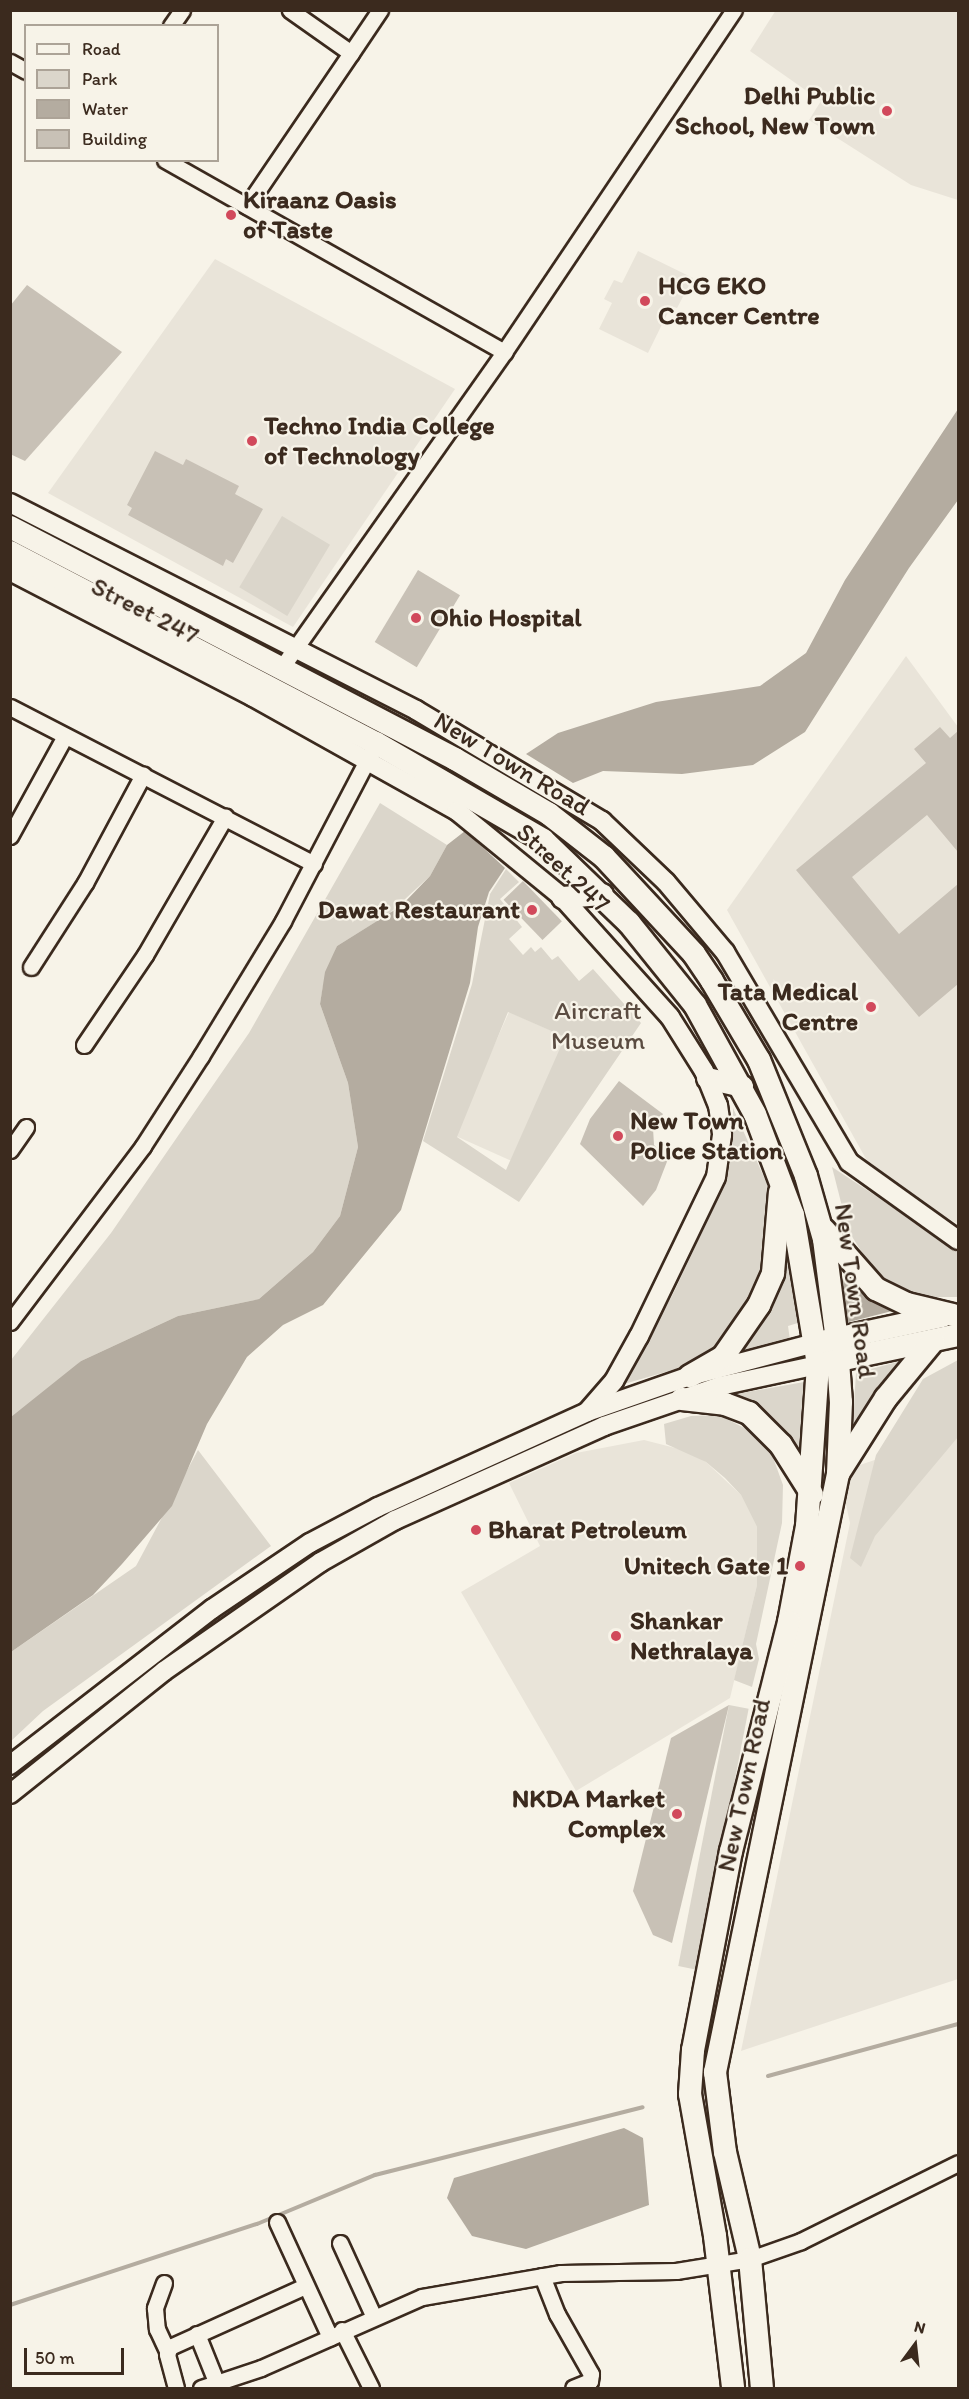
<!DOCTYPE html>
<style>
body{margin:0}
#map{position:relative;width:969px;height:2399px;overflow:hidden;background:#f7f3e8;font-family:Itim,sans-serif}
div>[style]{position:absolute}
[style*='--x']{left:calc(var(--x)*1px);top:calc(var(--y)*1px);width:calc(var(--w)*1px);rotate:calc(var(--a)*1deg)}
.built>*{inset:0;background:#e9e4d9;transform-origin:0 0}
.green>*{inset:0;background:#dbd6cb;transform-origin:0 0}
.water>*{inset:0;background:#b4aca0}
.stream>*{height:4px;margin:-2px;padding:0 2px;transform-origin:2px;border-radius:2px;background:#b4aca0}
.building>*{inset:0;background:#c8c1b6;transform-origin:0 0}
.roads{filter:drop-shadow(2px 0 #3b2a1e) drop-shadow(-2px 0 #3b2a1e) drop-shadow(0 2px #3b2a1e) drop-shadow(0 -2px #3b2a1e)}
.minor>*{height:15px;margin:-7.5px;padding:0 7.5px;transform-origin:7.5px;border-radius:7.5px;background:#f7f3e8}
.tertiary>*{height:18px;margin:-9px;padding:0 9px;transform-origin:9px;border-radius:9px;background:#f7f3e8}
.secondary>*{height:21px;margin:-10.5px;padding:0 10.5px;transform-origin:10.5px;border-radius:10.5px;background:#f7f3e8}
.primary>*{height:22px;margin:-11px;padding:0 11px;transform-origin:11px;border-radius:11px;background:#f7f3e8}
.dots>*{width:16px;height:16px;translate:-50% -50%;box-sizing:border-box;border:3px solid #f7f3e8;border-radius:50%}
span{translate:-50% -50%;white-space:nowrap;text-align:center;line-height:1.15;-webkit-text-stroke:4.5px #f7f3e8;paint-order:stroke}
.poi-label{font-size:26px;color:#3b2a1e;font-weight:700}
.right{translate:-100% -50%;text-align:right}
.left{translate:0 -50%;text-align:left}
.street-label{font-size:26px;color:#3b2a1e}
.park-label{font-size:26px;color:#5b4c41}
.frame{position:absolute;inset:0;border:12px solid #3b2a1e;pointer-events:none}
.legend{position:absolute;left:24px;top:24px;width:195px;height:138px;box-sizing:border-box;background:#f7f3e8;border:2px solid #aca397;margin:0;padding:8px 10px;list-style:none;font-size:18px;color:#3b2a1e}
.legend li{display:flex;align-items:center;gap:12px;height:30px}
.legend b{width:30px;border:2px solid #aca397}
.north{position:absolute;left:885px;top:2315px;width:60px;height:60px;-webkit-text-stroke:4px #f7f3e8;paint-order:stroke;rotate:15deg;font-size:16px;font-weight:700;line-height:24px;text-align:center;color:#3b2a1e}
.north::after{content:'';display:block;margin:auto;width:21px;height:27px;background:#3b2a1e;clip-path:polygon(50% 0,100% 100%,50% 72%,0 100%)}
.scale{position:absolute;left:24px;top:2348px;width:100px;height:27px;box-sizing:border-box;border:3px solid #3b2a1e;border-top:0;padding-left:8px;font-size:18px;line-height:21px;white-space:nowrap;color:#3b2a1e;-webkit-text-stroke:4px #f7f3e8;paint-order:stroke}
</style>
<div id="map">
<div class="built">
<i style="clip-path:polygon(776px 10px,958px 11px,958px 200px,911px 185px,809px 120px,821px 101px,750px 51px)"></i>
<i style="clip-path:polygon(638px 251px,693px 278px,677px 308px,671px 306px,648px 353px,599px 329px,612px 303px,604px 299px,614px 280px,622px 283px)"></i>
<i style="clip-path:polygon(215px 259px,455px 389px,293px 627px,48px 493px)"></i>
<i style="clip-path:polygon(906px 656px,958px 727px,958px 1224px,875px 1175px,727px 910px)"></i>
<i style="left:509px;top:1012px;width:62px;height:135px;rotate:24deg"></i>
<i style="clip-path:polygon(958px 1432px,958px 1979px,741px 2051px,850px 1523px,839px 1472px)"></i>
<i style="clip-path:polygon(644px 1440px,687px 1451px,706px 1462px,741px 1495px,757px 1527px,757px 1585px,730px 1698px,576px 1791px,461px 1592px,540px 1546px,509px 1483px,576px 1453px)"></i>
</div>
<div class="green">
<i style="left:282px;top:516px;width:56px;height:83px;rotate:31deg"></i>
<i style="clip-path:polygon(380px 803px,447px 845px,430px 876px,390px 913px,337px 946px,323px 986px,320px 1004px,348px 1083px,358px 1147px,340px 1216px,313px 1252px,259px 1299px,178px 1316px,81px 1361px,11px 1428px,11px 1360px,111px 1233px,249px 1033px)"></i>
<i style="clip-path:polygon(evenodd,506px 869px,519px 882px,500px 899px,522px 927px,509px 939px,523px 955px,531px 947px,535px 952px,541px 947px,552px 960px,558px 956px,579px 981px,593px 969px,641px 1023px,519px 1202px,423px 1141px,472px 984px,490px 894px,506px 869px,508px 1012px,565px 1037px,506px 1170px,457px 1137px,508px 1012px)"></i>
<i style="clip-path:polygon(733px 1108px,767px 1184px,763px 1259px,754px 1295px,714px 1352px,693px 1364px,624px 1384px,672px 1296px,722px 1190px,733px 1142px)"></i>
<i style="clip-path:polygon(832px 1167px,958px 1250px,958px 1297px,919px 1297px,887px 1280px,866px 1259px,848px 1230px)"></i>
<i style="clip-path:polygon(785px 1247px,801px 1322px,788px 1326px,790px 1340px,743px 1350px)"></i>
<i style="clip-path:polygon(916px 1357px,852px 1439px,856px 1373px)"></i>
<i style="clip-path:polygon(958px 1360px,958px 1437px,875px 1536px,861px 1567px,850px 1558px,876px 1455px,923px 1379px)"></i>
<i style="clip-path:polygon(804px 1382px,803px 1462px,780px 1425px,736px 1394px)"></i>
<i style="clip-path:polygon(719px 1415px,756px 1434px,771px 1452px,783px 1485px,782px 1523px,756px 1644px,759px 1659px,752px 1687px,734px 1680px,757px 1585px,757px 1527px,741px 1495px,725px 1478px,706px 1462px,666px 1444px,664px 1424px,691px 1416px)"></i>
<i style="clip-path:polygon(198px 1450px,271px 1546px,43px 1711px,11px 1741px,11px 1652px,136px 1566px)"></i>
<i style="left:729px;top:1705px;width:20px;height:266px;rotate:11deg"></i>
</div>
<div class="water">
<i style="clip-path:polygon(958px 409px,958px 500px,909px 568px,805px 732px,753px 765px,682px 774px,603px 771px,573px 783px,526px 754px,558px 733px,656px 702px,760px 686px,806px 653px,845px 580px)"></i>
<i style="clip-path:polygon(465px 831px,505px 868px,489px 892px,478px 927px,470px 983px,401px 1210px,323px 1305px,283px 1325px,247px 1357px,207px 1424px,172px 1506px,122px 1564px,93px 1595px,11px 1652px,11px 1417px,81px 1361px,178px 1316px,259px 1299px,313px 1252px,340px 1216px,358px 1147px,348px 1083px,320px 1004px,325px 972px,337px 946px,401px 906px,430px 876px,447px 845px)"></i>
<i style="clip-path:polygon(835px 1274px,875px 1300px,900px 1309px,845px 1323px)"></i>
<i style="clip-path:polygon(624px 2128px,643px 2138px,649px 2205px,526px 2249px,472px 2236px,447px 2198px,454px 2178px)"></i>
</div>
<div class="stream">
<i style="--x:768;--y:2076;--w:197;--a:-15.3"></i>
<i style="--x:10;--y:2305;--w:260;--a:-18.2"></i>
<i style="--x:257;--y:2224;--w:128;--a:-22.6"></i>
<i style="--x:375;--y:2175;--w:276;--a:-14.2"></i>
</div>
<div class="building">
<i style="clip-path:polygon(27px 285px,122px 352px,25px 461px,10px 454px,10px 306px)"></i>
<i style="clip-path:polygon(155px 451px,183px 465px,186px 459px,239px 486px,235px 494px,263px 509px,233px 563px,226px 559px,223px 566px,128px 515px,132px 508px,127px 505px)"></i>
<i style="left:418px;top:570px;width:49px;height:84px;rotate:31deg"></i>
<i style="clip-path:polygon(940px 727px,950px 738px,958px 731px,958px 852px,927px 815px,852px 877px,899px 934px,958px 884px,958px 984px,919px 1017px,796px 870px,926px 763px,914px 749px)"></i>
<i style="left:523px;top:881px;width:56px;height:27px;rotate:46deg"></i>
<i style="clip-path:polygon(619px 1081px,663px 1114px,653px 1128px,654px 1145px,668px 1159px,656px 1190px,643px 1206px,580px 1144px,590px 1119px)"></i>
<i style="clip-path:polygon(729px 1705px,672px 1943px,653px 1935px,633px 1891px,671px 1738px)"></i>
</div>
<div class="roads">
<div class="minor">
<i style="--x:171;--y:26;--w:19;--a:-55"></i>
<i style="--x:351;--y:53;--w:52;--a:-56"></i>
<i style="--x:10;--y:62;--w:18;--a:29"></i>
<i style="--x:165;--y:160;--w:390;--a:29.5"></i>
<i style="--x:247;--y:206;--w:185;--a:-55.8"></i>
<i style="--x:351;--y:53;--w:75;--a:-144.8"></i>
<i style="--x:282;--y:667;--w:385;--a:-54.8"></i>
<i style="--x:504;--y:352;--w:412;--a:-56.1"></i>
<i style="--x:10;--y:707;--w:342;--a:27.3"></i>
<i style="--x:10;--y:836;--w:114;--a:-61.2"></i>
<i style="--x:31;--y:967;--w:100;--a:-57.3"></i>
<i style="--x:85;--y:883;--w:123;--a:-61.8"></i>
<i style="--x:84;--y:1045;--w:109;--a:-55.9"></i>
<i style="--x:145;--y:955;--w:160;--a:-59.9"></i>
<i style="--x:10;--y:1150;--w:28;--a:-55"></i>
<i style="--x:10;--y:1322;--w:221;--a:-52.9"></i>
<i style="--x:143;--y:1146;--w:107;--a:-57.2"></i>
<i style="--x:201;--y:1056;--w:158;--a:-58.7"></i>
<i style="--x:283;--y:921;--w:192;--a:-62.4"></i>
<i style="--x:277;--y:2222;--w:127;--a:65.3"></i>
<i style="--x:340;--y:2243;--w:79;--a:65.4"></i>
<i style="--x:542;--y:2276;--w:41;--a:68.5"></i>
<i style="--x:557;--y:2314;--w:69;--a:60.5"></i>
<i style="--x:591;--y:2374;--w:7;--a:98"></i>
<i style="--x:590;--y:2381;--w:18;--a:158"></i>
<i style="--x:164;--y:2283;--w:27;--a:110"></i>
<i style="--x:155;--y:2308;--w:21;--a:85"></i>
<i style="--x:157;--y:2329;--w:23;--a:65"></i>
<i style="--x:342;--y:2330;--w:65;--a:63.4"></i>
<i style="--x:197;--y:2334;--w:54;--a:68.2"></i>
<i style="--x:176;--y:2388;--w:35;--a:-105"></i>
<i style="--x:167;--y:2354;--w:8;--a:-67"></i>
<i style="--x:170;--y:2347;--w:148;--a:-24.3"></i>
<i style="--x:201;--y:2388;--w:63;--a:-18.4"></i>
<i style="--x:261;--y:2368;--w:176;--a:-23.8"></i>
<i style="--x:422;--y:2297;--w:141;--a:-9.8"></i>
<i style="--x:561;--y:2273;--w:115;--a:-1"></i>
<i style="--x:676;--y:2271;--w:75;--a:-9.2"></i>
<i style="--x:750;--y:2259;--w:54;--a:-19.4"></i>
<i style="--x:801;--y:2241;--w:175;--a:-26.4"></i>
</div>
<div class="tertiary">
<i style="--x:10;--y:503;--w:456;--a:27"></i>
<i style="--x:416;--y:710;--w:217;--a:30.8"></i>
<i style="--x:602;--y:821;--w:88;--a:43.6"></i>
<i style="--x:666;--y:882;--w:92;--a:49.9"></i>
<i style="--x:725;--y:952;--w:244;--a:59.4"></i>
<i style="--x:849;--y:1162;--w:134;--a:35.6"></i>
<i style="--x:10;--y:571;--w:274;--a:27.4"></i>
<i style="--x:253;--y:697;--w:234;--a:29.2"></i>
<i style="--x:457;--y:811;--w:136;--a:39.3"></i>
<i style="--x:562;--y:897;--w:161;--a:48"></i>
<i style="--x:670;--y:1017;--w:64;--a:57.8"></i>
<i style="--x:704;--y:1071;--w:37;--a:68"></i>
<i style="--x:718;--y:1105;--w:30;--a:82"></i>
<i style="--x:722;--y:1135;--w:42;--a:98.1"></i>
<i style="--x:716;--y:1177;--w:177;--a:115.8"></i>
<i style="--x:639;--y:1336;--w:51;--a:119.1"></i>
<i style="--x:614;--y:1381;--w:41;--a:131.1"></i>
<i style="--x:10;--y:1765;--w:255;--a:-37.7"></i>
<i style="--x:212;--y:1609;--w:118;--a:-34"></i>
<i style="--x:310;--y:1543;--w:77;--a:-27.9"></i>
<i style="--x:378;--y:1507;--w:230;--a:-24.4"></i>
<i style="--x:587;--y:1412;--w:109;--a:-19.3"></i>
<i style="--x:690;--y:1376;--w:129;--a:-14.8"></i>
<i style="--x:10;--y:1794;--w:197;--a:-38.6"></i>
<i style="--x:164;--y:1671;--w:191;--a:-34.8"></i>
<i style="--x:321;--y:1562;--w:85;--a:-29.6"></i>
<i style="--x:395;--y:1520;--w:229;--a:-24.2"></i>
<i style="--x:604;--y:1426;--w:123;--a:-19"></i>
<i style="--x:720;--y:1386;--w:100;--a:-12.1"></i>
</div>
<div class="secondary">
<i style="--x:562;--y:897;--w:40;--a:-4.3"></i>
<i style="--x:707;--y:1078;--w:36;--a:13"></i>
</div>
<div class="primary">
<i style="--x:10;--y:527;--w:502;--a:27.54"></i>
<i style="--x:455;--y:759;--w:109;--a:30.3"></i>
<i style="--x:549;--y:814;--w:70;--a:38"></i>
<i style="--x:604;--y:857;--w:132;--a:47.1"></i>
<i style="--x:694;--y:954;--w:32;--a:56"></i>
<i style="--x:712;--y:981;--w:92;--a:59.3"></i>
<i style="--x:759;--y:1060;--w:125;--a:67.9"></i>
<i style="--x:806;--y:1176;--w:66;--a:74.1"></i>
<i style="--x:824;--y:1239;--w:95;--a:82.7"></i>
<i style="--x:836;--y:1333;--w:69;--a:85.9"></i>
<i style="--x:841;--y:1402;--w:72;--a:92.4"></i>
<i style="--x:838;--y:1474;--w:611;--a:101.62"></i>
<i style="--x:715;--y:2072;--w:81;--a:82.9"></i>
<i style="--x:725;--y:2152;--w:110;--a:76.8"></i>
<i style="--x:750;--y:2259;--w:130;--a:84.7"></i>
<i style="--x:10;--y:552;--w:413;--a:27.6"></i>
<i style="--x:376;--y:743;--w:193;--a:30.1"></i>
<i style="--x:543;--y:840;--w:120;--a:44"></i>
<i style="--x:629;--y:923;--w:105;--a:51.2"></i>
<i style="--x:695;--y:1005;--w:124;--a:61.2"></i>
<i style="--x:755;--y:1114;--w:108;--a:69.4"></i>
<i style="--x:793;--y:1215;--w:152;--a:80.5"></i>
<i style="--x:818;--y:1365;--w:161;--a:93.9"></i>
<i style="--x:807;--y:1526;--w:98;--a:100.6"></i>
<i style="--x:789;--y:1622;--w:236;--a:104.2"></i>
<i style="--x:731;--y:1851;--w:203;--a:100.8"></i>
<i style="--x:693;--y:2050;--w:44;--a:93.9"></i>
<i style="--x:690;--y:2094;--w:144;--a:80"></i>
<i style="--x:715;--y:2236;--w:153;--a:83.2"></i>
<i style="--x:824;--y:1230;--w:79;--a:48.6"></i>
<i style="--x:876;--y:1289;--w:34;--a:26"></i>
<i style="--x:907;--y:1304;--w:47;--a:13.4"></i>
<i style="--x:822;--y:1342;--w:123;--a:-12.2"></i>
<i style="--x:825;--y:1363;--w:136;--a:-11.9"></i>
<i style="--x:690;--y:1376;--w:38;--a:-30"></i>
<i style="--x:723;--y:1357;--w:63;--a:-55.3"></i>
<i style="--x:759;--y:1305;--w:35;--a:-66"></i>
<i style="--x:773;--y:1273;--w:81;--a:-85.1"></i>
<i style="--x:682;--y:1399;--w:43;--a:6.6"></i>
<i style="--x:725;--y:1404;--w:26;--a:21"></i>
<i style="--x:749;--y:1413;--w:45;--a:45"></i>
<i style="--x:781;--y:1445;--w:58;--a:57.7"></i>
<i style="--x:839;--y:1472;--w:88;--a:-57.6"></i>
<i style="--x:886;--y:1398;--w:74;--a:-50.5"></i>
</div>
</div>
<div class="dots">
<i style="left:887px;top:111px;background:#d1495b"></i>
<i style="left:231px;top:215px;background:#d1495b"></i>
<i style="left:645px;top:301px;background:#d1495b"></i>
<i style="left:252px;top:441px;background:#d1495b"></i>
<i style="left:416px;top:618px;background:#d1495b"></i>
<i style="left:532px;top:910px;background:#d1495b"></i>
<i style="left:871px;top:1007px;background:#d1495b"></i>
<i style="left:618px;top:1136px;background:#d1495b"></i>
<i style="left:476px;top:1530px;background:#d1495b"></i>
<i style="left:800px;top:1566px;background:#d1495b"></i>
<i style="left:616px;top:1636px;background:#d1495b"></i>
<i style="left:677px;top:1814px;background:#d1495b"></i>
</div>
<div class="poi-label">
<span class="right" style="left:875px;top:111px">Delhi Public<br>School, New Town</span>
<span class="left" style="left:243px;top:215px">Kiraanz Oasis<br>of Taste</span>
<span class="left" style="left:658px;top:301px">HCG EKO<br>Cancer Centre</span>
<span class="left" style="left:264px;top:441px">Techno India College<br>of Technology</span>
<span class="left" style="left:430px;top:618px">Ohio Hospital</span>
<span class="right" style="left:520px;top:910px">Dawat Restaurant</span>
<span class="right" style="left:858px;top:1007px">Tata Medical<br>Centre</span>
<span class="left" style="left:630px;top:1136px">New Town<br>Police Station</span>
<span class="left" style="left:488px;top:1530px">Bharat Petroleum</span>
<span class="right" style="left:788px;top:1566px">Unitech Gate 1</span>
<span class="left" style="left:630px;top:1636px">Shankar<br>Nethralaya</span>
<span class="right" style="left:665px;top:1814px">NKDA Market<br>Complex</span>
</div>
<div class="street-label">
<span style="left:145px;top:611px;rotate:27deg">Street 247</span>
<span style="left:512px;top:764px;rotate:31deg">New Town Road</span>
<span style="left:563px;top:868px;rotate:43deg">Street 247</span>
<span style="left:855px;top:1291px;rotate:82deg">New Town Road</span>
<span style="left:744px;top:1785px;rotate:-78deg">New Town Road</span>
</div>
<div class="park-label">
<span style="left:598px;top:1026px">Aircraft<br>Museum</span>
</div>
<div class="frame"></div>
<ul class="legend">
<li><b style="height:8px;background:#f7f3e8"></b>Road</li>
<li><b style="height:16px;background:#dbd6cb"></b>Park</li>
<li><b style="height:16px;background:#b4aca0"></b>Water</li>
<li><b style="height:16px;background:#c8c1b6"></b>Building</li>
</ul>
<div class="north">N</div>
<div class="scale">50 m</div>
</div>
